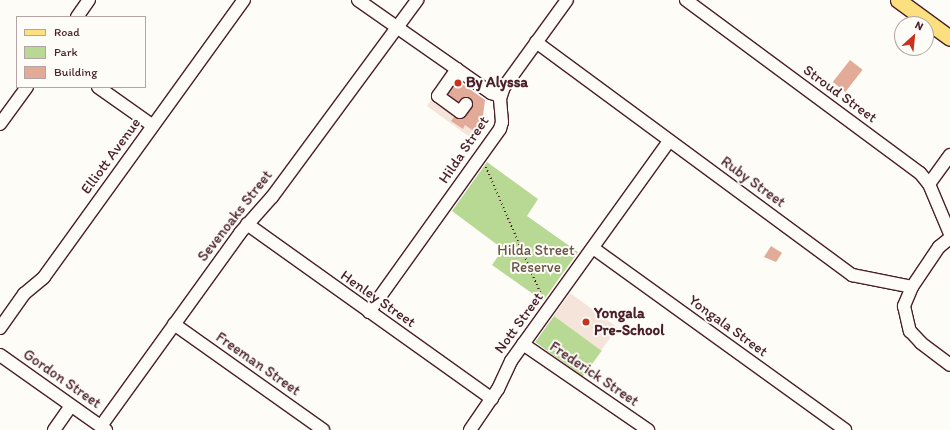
<!DOCTYPE html>
<style>
body{margin:0}
#map{position:relative;width:950px;height:430px;overflow:hidden;background:#fdfcf7;font-family:Itim,sans-serif}
div>[style]{position:absolute}
[style*='--x']{left:calc(var(--x)*1px);top:calc(var(--y)*1px);width:calc(var(--w)*1px);rotate:calc(var(--a)*1deg)}
.built>*{inset:0;background:#f5e4da;transform-origin:0 0}
.green>*{inset:0;background:#b8d993;transform-origin:0 0}
.building>*{inset:0;background:#e2ab98;transform-origin:0 0}
.path>*{height:1.5px;margin-top:-0.75px;transform-origin:0;background:repeating-linear-gradient(90deg,#4a1f2b 0 1px,transparent 0 4px)}
.roads{filter:drop-shadow(1px 0 #4a1f2b) drop-shadow(-1px 0 #4a1f2b) drop-shadow(0 1px #4a1f2b) drop-shadow(0 -1px #4a1f2b)}
.minor>*{height:12px;margin:-6px;padding:0 6px;transform-origin:6px;border-radius:6px;background:#fdfcf7}
.major>*{height:15px;margin:-7.5px;padding:0 7.5px;transform-origin:7.5px;border-radius:7.5px;background:#fce080}
.dots>*{width:11px;height:11px;translate:-50% -50%;box-sizing:border-box;border:2px solid #fdfcf7;border-radius:50%}
span{translate:-50% -50%;white-space:nowrap;text-align:center;line-height:1.15;-webkit-text-stroke:4px #fdfcf7;paint-order:stroke}
.poi-label{font-size:15px;color:#4a1f2b;font-weight:700}
.left{translate:0 -50%;text-align:left}
.street-label{font-size:15px;color:#4a1f2b}
.park-label{font-size:15px;color:#6b574a}
.legend{position:absolute;left:16px;top:16px;width:130px;height:72px;box-sizing:border-box;background:#fdfcf7;border:1px solid #b5a4a5;margin:0;padding:5px 7px;list-style:none;font-size:12px;color:#4a1f2b}
.legend li{display:flex;align-items:center;gap:8px;height:20px}
.legend b{width:20px;border:1px solid #b5a4a5}
.north{position:absolute;left:894px;top:16px;width:40px;height:40px;box-sizing:border-box;background:#fdfcf7;border:1px solid #b5a4a5;border-radius:50%;rotate:27deg;font-size:11px;font-weight:700;line-height:16px;text-align:center;color:#4a1f2b}
.north::after{content:'';display:block;margin:auto;width:14px;height:18px;background:#c8321e;clip-path:polygon(50% 0,100% 100%,50% 72%,0 100%)}
</style>
<div id="map">
<div class="built">
<i style="clip-path:polygon(449px 75px,485px 100px,482px 122px,471px 138px,427px 106px)"></i>
<i style="left:570px;top:293px;width:59px;height:28px;rotate:36deg"></i>
</div>
<div class="green">
<i style="clip-path:polygon(487px 162px,538px 199px,527px 216px,578px 252px,543px 301px,492px 265px,503px 249px,452px 211px)"></i>
<i style="left:554px;top:316px;width:59px;height:32px;rotate:36deg"></i>
</div>
<div class="building">
<i style="left:850px;top:60px;width:16px;height:28px;rotate:38deg"></i>
<i style="clip-path:polygon(458px 81px,485px 100px,482px 122px,475px 132px,465px 125px,463px 129px,451px 121px,454px 117px,463px 119px,473px 105px,470px 98px,463px 97px,458px 102px,448px 94px)"></i>
<i style="clip-path:polygon(771px 246px,782px 253px,776px 262px,764px 257px)"></i>
</div>
<div class="path">
<i style="--x:486;--y:167;--w:144;--a:66.6"></i>
</div>
<div class="roads">
<div class="minor">
<i style="--x:358;--y:0;--w:162;--a:35"></i>
<i style="--x:491;--y:93;--w:9;--a:18"></i>
<i style="--x:686;--y:0;--w:291;--a:36.5"></i>
<i style="--x:920;--y:173;--w:14;--a:51"></i>
<i style="--x:929;--y:184;--w:54;--a:67.2"></i>
<i style="--x:77;--y:17;--w:21;--a:-55"></i>
<i style="--x:536;--y:42;--w:393;--a:36.4"></i>
<i style="--x:852;--y:275;--w:61;--a:11.3"></i>
<i style="--x:912;--y:287;--w:48;--a:-56"></i>
<i style="--x:939;--y:247;--w:14;--a:-39"></i>
<i style="--x:457;--y:69;--w:33;--a:125"></i>
<i style="--x:438;--y:96;--w:27;--a:36"></i>
<i style="--x:460;--y:112;--w:10;--a:-53"></i>
<i style="--x:98;--y:87;--w:67;--a:35.3"></i>
<i style="--x:0;--y:124;--w:46;--a:-53.9"></i>
<i style="--x:929;--y:184;--w:36;--a:-54"></i>
<i style="--x:247;--y:224;--w:301;--a:35.5"></i>
<i style="--x:593;--y:248;--w:311;--a:35.8"></i>
<i style="--x:912;--y:287;--w:21;--a:113"></i>
<i style="--x:904;--y:306;--w:26;--a:77"></i>
<i style="--x:910;--y:331;--w:16;--a:47"></i>
<i style="--x:921;--y:343;--w:36;--a:37"></i>
<i style="--x:369;--y:312;--w:225;--a:-54.4"></i>
<i style="--x:500;--y:129;--w:7;--a:-74"></i>
<i style="--x:502;--y:122;--w:23;--a:-95"></i>
<i style="--x:500;--y:99;--w:13;--a:-72"></i>
<i style="--x:504;--y:87;--w:107;--a:-54.1"></i>
<i style="--x:174;--y:324;--w:183;--a:35.4"></i>
<i style="--x:0;--y:328;--w:42;--a:-54.8"></i>
<i style="--x:24;--y:294;--w:26;--a:-40"></i>
<i style="--x:44;--y:277;--w:342;--a:-54.2"></i>
<i style="--x:523;--y:344;--w:152;--a:34.5"></i>
<i style="--x:0;--y:355;--w:130;--a:35.3"></i>
<i style="--x:101;--y:426;--w:238;--a:-54.2"></i>
<i style="--x:240;--y:233;--w:48;--a:-48.4"></i>
<i style="--x:272;--y:197;--w:245;--a:-53.6"></i>
<i style="--x:54;--y:430;--w:29;--a:-55"></i>
<i style="--x:470;--y:430;--w:50;--a:-55.7"></i>
<i style="--x:498;--y:389;--w:31;--a:-65"></i>
<i style="--x:511;--y:361;--w:271;--a:-54.3"></i>
</div>
<div class="major">
<i style="--x:898;--y:0;--w:64;--a:36.2"></i>
</div>
</div>
<div class="dots">
<i style="left:458px;top:83px;background:#c8321e"></i>
<i style="left:586px;top:322px;background:#c8321e"></i>
</div>
<div class="poi-label">
<span class="left" style="left:466px;top:83px">By Alyssa</span>
<span class="left" style="left:594px;top:322px">Yongala<br>Pre-School</span>
</div>
<div class="street-label">
<span style="left:840px;top:94px;rotate:36deg">Stroud Street</span>
<span style="left:464px;top:150px;rotate:-56deg">Hilda Street</span>
<span style="left:111px;top:156px;rotate:-54deg">Elliott Avenue</span>
<span style="left:753px;top:182px;rotate:36deg">Ruby Street</span>
<span style="left:235px;top:216px;rotate:-52deg">Sevenoaks Street</span>
<span style="left:378px;top:299px;rotate:35deg">Henley Street</span>
<span style="left:519px;top:323px;rotate:-54deg">Nott Street</span>
<span style="left:728px;top:326px;rotate:36deg">Yongala Street</span>
<span style="left:258px;top:364px;rotate:35deg">Freeman Street</span>
<span style="left:594px;top:374px;rotate:34deg">Frederick Street</span>
<span style="left:62px;top:379px;rotate:35deg">Gordon Street</span>
</div>
<div class="park-label">
<span style="left:536px;top:259px">Hilda Street<br>Reserve</span>
</div>
<ul class="legend">
<li><b style="height:5px;background:#fce080"></b>Road</li>
<li><b style="height:11px;background:#b8d993"></b>Park</li>
<li><b style="height:11px;background:#e2ab98"></b>Building</li>
</ul>
<div class="north">N</div>
</div>
